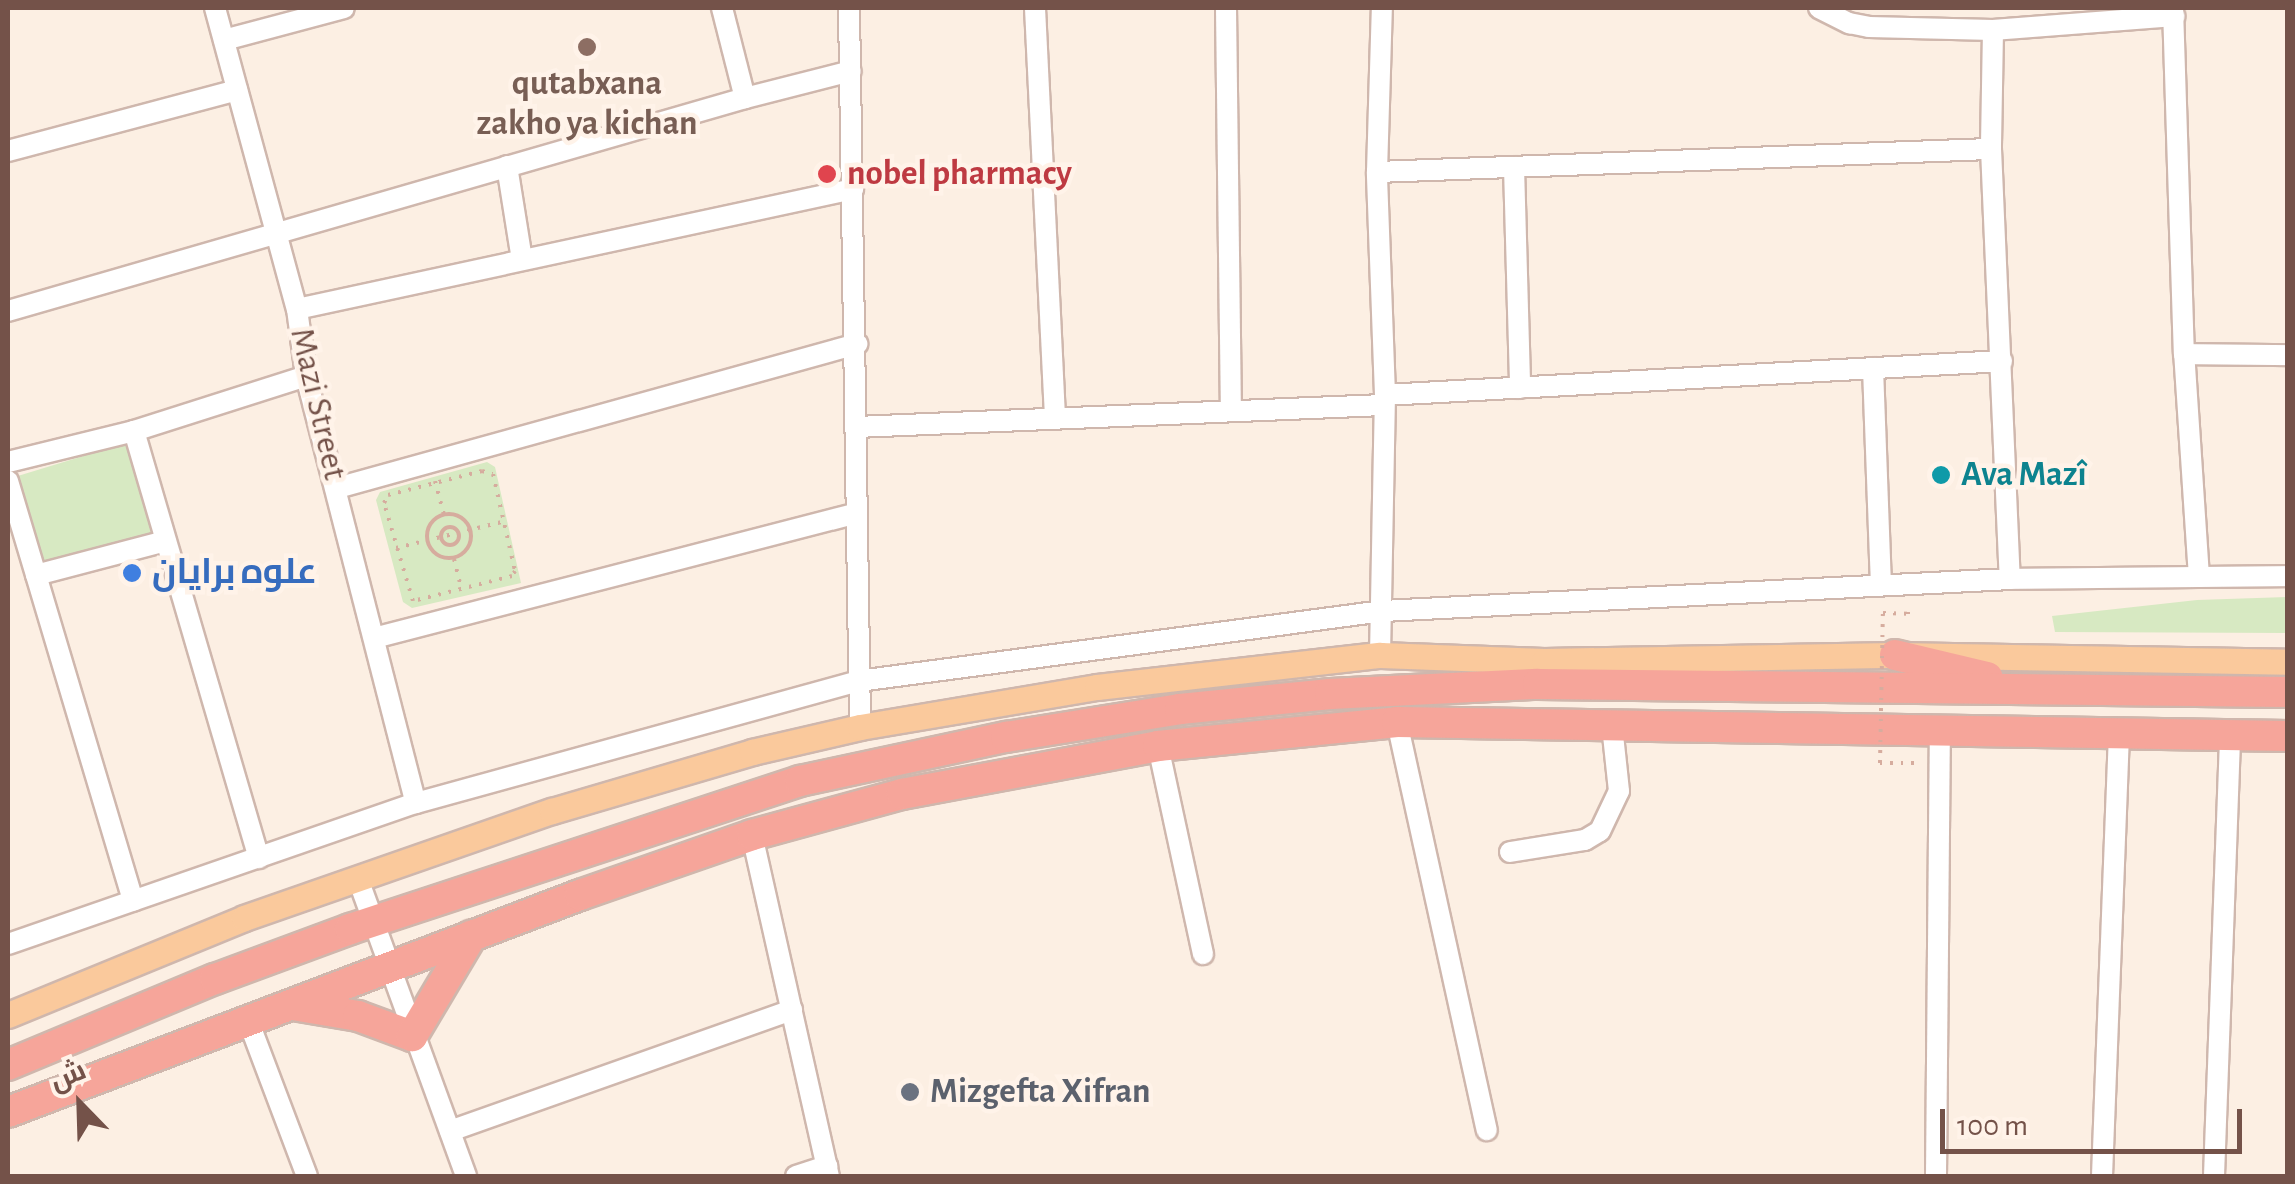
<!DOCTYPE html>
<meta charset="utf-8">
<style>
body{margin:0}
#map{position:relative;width:2295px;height:1184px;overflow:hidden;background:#fcefe3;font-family:"Alegreya Sans",Cairo,sans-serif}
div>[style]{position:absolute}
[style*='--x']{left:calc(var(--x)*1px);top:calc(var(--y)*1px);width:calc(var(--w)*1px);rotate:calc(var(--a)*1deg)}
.green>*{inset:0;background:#d7e9c2;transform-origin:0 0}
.path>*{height:4px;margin-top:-2px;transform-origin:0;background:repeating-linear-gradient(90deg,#d6ac9e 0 2.5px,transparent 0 10.5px)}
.path>.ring{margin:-2px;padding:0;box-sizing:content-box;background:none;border:4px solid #d6ac9e;border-radius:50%}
.roads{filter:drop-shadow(2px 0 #cfb7ad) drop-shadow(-2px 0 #cfb7ad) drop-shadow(0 2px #cfb7ad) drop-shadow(0 -2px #cfb7ad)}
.minor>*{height:20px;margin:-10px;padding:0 10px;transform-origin:10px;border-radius:10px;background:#fff}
.major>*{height:25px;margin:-12.5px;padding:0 12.5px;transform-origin:12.5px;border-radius:12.5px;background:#fac99c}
.highway>*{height:30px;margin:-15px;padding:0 15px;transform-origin:15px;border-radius:15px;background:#f6a59a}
.path-bridge>*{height:4px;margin-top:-2px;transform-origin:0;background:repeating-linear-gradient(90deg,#d6ac9e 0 2.5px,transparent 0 10.5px)}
.dots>*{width:28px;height:28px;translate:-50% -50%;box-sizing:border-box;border:5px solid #fff3e9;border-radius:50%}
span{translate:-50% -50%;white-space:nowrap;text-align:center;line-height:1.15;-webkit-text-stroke:9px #fff3e9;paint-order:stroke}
.education-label{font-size:35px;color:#785e54;font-weight:700}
.health-label{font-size:35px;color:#be3a42;font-weight:700}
.left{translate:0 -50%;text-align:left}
.street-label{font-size:35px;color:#745249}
.culture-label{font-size:35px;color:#0d838f;font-weight:700}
.shop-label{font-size:35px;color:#366cbe;font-weight:700}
.worship-label{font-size:35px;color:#5b616d;font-weight:700}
.frame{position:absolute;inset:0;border:10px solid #745249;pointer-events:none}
.north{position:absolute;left:30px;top:1054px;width:100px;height:100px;-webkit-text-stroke:8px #fff3e9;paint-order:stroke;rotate:337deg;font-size:28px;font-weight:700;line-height:40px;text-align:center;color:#745249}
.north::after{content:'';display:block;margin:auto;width:35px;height:45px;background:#745249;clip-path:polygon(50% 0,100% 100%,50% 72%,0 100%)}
.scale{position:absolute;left:1940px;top:1109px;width:302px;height:45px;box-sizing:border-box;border:5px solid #745249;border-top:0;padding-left:12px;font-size:30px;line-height:35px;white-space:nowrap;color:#745249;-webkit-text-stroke:8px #fff3e9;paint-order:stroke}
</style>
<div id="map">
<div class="green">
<i style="left:126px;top:443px;width:97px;height:114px;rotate:73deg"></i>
<i style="clip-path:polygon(487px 462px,495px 467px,521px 583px,412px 608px,403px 602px,376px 500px,380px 492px)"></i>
<i style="clip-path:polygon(2287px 597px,2287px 633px,2055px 632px,2052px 616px,2197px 600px)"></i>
</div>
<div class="path">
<i style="--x:482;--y:471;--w:11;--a:15"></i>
<i style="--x:493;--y:474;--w:99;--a:77.2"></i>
<i style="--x:515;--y:571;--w:6;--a:121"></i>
<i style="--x:512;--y:576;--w:102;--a:165.8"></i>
<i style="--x:413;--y:601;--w:102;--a:-106.5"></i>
<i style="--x:384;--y:503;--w:9;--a:-63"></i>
<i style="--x:388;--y:495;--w:97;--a:-14.3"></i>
<i style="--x:435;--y:481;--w:35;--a:75"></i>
<i class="ring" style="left:427px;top:514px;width:40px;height:40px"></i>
<i class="ring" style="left:441px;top:527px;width:14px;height:14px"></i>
<i style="--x:396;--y:548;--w:109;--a:-13.8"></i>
<i style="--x:454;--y:559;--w:30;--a:76"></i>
<i style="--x:1883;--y:613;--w:25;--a:2"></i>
<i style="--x:1908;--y:614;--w:10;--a:-90"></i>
<i style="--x:1880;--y:763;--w:41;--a:0"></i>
</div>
<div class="roads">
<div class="minor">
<i style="--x:215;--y:8;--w:312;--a:74.8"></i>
<i style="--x:297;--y:309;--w:68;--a:82.3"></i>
<i style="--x:306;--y:376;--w:441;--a:75.6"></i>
<i style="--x:722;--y:8;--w:93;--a:75.7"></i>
<i style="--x:849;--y:8;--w:719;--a:89.12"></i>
<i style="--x:1035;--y:8;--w:408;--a:87.2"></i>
<i style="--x:1226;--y:8;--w:403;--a:89.3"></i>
<i style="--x:1819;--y:8;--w:34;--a:27"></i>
<i style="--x:1849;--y:23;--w:20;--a:11"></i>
<i style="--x:1869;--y:27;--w:124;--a:1.4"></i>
<i style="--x:1993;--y:30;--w:119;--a:91"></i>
<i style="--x:1991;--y:149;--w:430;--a:87.5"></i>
<i style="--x:2173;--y:8;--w:346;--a:88.2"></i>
<i style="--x:1993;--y:30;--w:182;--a:-4.4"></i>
<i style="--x:224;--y:40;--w:124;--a:-14.9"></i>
<i style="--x:8;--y:151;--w:237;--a:-14.9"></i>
<i style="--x:507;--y:166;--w:95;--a:80.9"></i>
<i style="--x:1514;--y:167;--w:221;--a:88.4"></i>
<i style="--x:1377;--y:172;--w:614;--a:-2.15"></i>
<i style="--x:297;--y:309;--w:569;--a:-12.18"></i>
<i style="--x:8;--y:311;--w:767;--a:-16.12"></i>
<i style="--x:745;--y:98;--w:109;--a:-14.3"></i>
<i style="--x:1873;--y:368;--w:217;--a:87.9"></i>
<i style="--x:1385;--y:395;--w:618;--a:-3.15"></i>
<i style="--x:856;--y:427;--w:528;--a:-2.39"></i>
<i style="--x:134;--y:431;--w:445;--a:73.7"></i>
<i style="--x:8;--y:462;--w:130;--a:-13.8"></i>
<i style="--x:134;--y:431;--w:181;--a:-17.7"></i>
<i style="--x:8;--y:481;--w:438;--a:73.4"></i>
<i style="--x:337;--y:488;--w:540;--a:-15.48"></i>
<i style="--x:36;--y:575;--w:134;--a:-14.7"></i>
<i style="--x:2199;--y:577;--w:224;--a:-93.8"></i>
<i style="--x:2184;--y:354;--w:104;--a:0.6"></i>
<i style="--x:374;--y:638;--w:498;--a:-14.5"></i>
<i style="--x:1380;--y:655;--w:260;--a:-88.9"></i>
<i style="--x:1385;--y:395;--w:223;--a:-92.1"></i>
<i style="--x:1377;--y:172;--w:164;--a:-88.3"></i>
<i style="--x:1397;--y:722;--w:418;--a:77.6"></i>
<i style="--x:1158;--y:746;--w:213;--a:77.8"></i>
<i style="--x:752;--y:835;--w:350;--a:77.3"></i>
<i style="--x:1510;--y:852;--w:76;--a:-9.1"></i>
<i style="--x:1585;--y:840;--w:17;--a:-31"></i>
<i style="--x:1600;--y:831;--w:44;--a:-64.6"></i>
<i style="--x:1619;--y:791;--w:66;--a:-96.1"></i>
<i style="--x:358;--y:879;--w:316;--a:70"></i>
<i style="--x:8;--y:944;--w:432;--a:-19.1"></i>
<i style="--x:416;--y:803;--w:459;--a:-15.4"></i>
<i style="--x:859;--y:681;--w:529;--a:-7.61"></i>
<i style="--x:1383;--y:611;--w:628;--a:-2.92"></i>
<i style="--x:2010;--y:579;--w:278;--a:-0.6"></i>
<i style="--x:248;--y:1020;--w:167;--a:69.3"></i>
<i style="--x:450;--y:1131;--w:363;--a:-19.5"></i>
<i style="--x:796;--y:1176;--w:33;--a:-18"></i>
<i style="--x:1936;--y:1176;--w:444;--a:-89.5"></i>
<i style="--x:2102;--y:1176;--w:443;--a:-87.8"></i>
<i style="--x:2214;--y:1176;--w:441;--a:-87.9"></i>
</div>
<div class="major">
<i style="--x:8;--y:1015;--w:255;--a:-22.3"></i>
<i style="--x:244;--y:918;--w:326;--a:-19.2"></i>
<i style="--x:552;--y:811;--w:209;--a:-16.4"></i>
<i style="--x:752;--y:752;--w:111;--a:-13"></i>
<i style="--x:860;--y:727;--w:240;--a:-9.6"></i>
<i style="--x:1097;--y:687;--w:285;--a:-6.5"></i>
<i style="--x:1380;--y:655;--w:164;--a:2.1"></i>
<i style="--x:1544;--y:661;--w:351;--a:-1"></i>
<i style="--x:1895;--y:655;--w:393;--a:1"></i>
</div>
<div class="highway">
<i style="--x:1895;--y:655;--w:95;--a:13.4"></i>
<i style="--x:293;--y:1005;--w:66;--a:9.6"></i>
<i style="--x:358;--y:1016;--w:58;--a:20.3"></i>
<i style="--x:412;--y:1036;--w:117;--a:-59.3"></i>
<i style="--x:8;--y:1065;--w:224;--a:-22.6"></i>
<i style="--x:215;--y:979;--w:144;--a:-20.3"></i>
<i style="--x:350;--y:929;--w:474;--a:-18.2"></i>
<i style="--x:800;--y:781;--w:211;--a:-12.1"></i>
<i style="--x:1006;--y:737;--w:176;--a:-9.1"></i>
<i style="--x:1180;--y:709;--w:151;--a:-5.7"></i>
<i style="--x:1330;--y:694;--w:208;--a:-2.8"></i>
<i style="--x:1538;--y:684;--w:750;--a:0.61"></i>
<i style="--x:8;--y:1112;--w:612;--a:-20.78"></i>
<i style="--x:580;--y:895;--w:182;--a:-19.2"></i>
<i style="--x:752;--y:835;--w:156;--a:-15.3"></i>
<i style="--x:902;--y:794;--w:260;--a:-10.6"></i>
<i style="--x:1158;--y:746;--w:240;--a:-5.7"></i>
<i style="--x:1397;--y:722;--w:891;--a:0.9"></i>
</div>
</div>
<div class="path-bridge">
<i style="--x:1880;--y:763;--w:150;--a:-88.9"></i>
</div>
<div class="dots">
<i style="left:587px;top:47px;background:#8d6e63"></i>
<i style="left:827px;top:174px;background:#e0444e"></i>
<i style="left:1941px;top:475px;background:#0f9aa8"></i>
<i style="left:132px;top:573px;background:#3f7fe0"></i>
<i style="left:910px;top:1092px;background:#6b7280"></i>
</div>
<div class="education-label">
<span style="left:587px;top:104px">qutabxana<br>zakho ya kichan</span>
</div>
<div class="health-label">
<span class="left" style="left:847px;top:174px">nobel pharmacy</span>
</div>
<div class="street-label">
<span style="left:318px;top:404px;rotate:77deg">Mazi Street</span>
</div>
<div class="culture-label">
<span class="left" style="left:1961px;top:475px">Ava Mazî</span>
</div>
<div class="shop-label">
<span class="left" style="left:152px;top:573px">علوه برايان</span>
</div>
<div class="worship-label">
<span class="left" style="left:930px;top:1092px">Mizgefta Xifran</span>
</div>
<div class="frame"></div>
<div class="north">ش</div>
<div class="scale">100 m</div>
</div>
